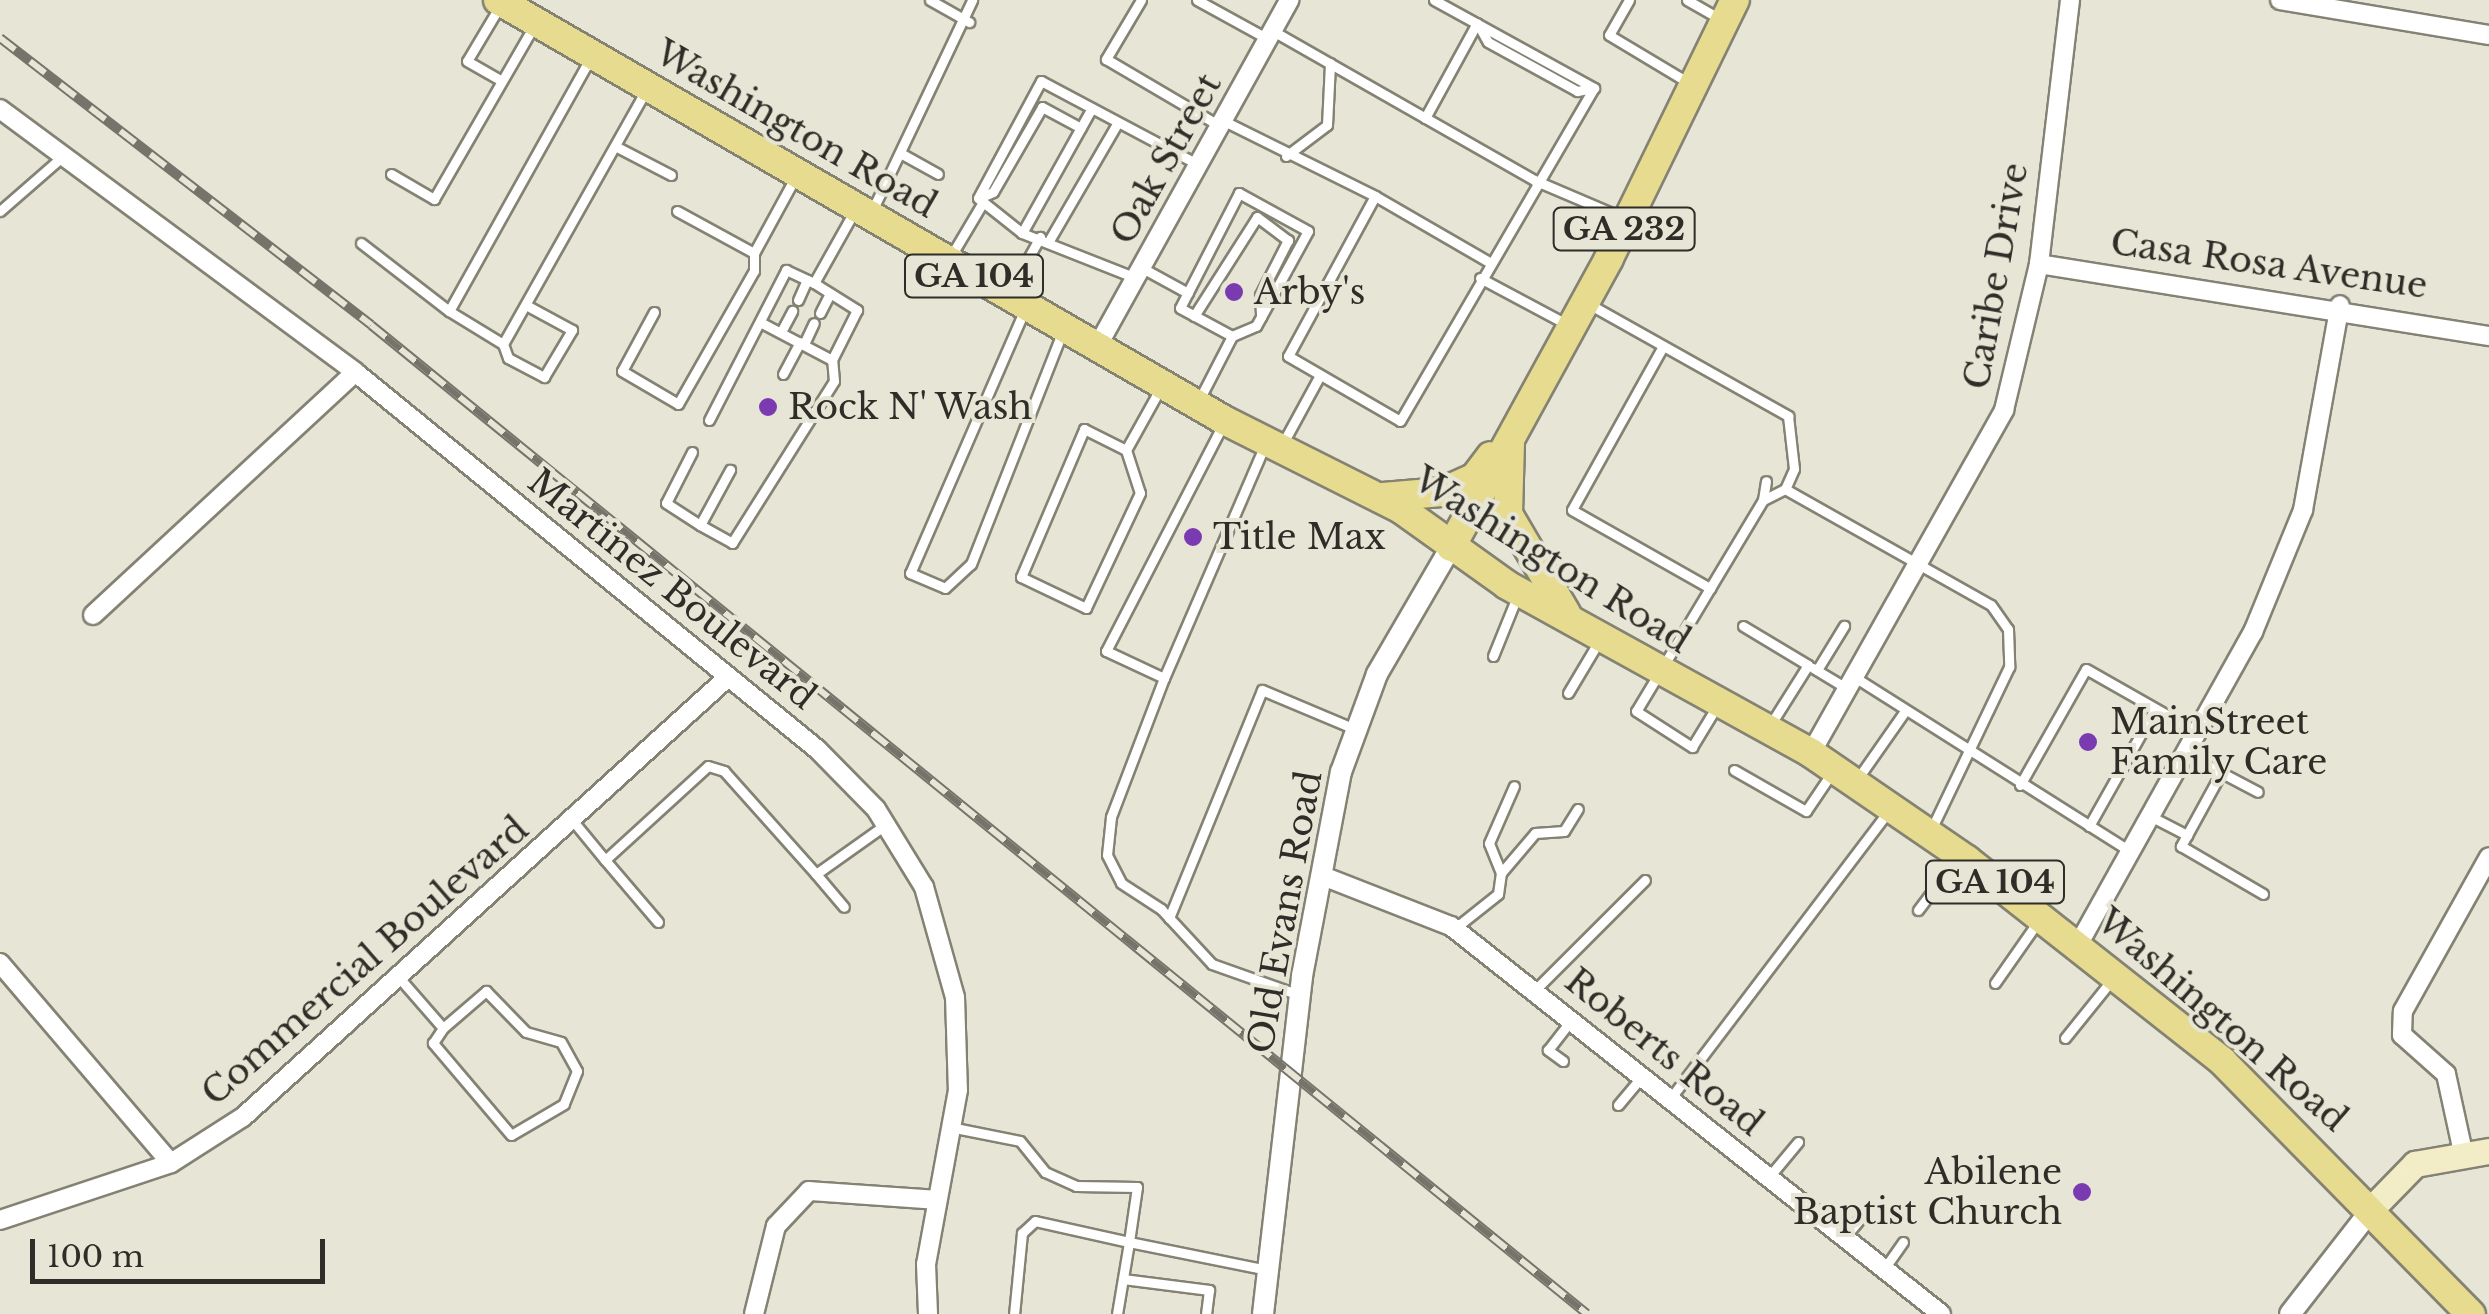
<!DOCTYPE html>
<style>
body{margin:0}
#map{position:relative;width:2489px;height:1314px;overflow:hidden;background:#e7e5d5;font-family:"Libre Baskerville",serif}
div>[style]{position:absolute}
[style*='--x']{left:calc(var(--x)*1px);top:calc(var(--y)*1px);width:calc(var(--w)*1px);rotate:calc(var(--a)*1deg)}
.roads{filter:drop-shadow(2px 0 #848273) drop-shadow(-2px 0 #848273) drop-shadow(0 2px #848273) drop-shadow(0 -2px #848273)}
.service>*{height:9px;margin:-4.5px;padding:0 4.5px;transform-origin:4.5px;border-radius:4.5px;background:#fff}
.minor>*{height:18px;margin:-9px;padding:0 9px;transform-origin:9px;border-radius:9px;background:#fff}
.tertiary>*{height:20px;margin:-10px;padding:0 10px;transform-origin:10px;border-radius:10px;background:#fff}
.secondary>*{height:25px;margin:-12.5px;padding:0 12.5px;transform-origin:12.5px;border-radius:12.5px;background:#f3edc7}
.primary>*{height:28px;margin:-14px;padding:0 14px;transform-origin:14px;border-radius:14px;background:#e6db8e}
.rail>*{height:10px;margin-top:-5px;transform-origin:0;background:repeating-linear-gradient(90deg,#e7e5d5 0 19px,#76746a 0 38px);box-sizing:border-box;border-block:2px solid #76746a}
.dots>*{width:28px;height:28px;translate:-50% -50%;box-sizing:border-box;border:5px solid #e7e5d5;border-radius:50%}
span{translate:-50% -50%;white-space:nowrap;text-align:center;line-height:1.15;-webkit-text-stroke:8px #e7e5d5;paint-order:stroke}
.shield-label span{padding:2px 8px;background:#e7e5d5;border:2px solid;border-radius:8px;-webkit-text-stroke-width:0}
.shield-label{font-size:32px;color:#2e2d27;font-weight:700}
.street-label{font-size:35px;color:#2e2d27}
.poi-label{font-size:35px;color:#2e2d27}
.left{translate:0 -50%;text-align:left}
.right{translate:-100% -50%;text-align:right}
.scale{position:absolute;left:30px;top:1239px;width:295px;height:45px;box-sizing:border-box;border:5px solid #2e2d27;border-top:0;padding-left:12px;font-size:30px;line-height:35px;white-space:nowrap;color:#2e2d27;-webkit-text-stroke:8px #e7e5d5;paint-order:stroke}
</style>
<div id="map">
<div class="roads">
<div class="service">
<i style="--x:930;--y:0;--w:45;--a:29.4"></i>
<i style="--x:1141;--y:0;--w:69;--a:120.7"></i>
<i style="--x:1106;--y:59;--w:130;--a:30.5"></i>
<i style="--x:1197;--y:0;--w:81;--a:28.8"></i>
<i style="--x:1434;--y:0;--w:183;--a:28.8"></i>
<i style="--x:1629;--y:0;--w:40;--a:119.7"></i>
<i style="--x:1609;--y:35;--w:96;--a:30.9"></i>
<i style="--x:1687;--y:0;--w:40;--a:29.7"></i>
<i style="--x:501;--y:4;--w:66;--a:120.8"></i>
<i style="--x:467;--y:61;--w:40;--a:29.7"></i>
<i style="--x:1479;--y:26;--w:18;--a:61"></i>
<i style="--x:1488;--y:42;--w:102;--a:28.8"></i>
<i style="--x:1577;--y:91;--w:17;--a:-10"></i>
<i style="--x:1273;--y:31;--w:301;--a:29.7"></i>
<i style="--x:1534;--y:180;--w:100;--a:23"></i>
<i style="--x:591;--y:57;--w:291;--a:119.2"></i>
<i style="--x:449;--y:311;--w:63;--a:31.4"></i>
<i style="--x:503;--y:344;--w:289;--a:-60.6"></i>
<i style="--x:1425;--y:118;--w:108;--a:-61.3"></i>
<i style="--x:1224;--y:121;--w:169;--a:26.4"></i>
<i style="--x:615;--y:146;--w:63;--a:27.4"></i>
<i style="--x:902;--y:154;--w:41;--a:29.1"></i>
<i style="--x:1286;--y:156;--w:51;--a:-37.1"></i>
<i style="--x:1327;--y:125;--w:62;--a:-87.2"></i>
<i style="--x:391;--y:174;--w:50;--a:30.2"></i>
<i style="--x:434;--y:199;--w:202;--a:-60"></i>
<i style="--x:979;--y:198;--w:15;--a:-23"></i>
<i style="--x:993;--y:192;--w:98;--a:-60"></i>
<i style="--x:1042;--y:107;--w:44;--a:28.3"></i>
<i style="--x:0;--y:211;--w:82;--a:-41.1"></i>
<i style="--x:677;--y:211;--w:88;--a:28.6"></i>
<i style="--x:754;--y:253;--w:88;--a:-61.4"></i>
<i style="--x:871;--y:213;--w:236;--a:-64.6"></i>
<i style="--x:1022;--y:233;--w:143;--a:-60.8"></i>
<i style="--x:1050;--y:239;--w:135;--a:-59.8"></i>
<i style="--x:361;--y:243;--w:111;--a:37.7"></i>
<i style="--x:951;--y:256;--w:63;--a:-59.3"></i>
<i style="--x:1489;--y:262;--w:132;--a:-149.9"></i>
<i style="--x:1375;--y:196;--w:182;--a:118.5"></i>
<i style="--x:1288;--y:356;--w:129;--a:30.1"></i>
<i style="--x:1400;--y:421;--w:385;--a:-59.8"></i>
<i style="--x:1144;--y:269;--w:50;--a:28.6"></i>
<i style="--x:1136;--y:278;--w:123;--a:-158.5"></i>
<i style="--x:1022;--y:233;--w:56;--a:-141.5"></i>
<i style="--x:978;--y:198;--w:133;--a:-61.7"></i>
<i style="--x:1041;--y:81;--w:177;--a:28"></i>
<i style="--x:1480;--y:278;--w:102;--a:28.1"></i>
<i style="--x:814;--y:283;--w:51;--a:32.1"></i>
<i style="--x:857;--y:310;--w:56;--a:116.6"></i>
<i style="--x:1010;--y:291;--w:62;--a:-60.9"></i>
<i style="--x:798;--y:300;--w:22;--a:-66"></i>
<i style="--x:1587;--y:303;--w:231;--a:29.3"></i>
<i style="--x:1788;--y:416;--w:53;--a:83.5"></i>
<i style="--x:1794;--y:469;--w:22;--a:114"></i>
<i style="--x:1785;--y:489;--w:25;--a:153"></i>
<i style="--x:1763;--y:500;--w:246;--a:121"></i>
<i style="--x:1636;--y:711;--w:67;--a:32.7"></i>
<i style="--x:1692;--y:747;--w:48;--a:-58.6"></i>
<i style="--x:1025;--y:309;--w:288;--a:113.5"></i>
<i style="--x:910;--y:573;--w:38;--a:23"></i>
<i style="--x:945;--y:588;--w:35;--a:-43"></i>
<i style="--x:971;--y:564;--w:251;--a:-68.5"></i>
<i style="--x:654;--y:312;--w:67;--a:118.5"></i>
<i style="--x:622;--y:371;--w:65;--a:30.5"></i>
<i style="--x:678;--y:404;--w:153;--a:-60.3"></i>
<i style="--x:754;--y:271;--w:18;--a:-90"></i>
<i style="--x:820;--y:313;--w:22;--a:-63"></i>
<i style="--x:1194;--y:316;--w:117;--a:-57.5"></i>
<i style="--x:1257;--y:217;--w:39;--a:37"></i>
<i style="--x:1288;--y:240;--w:62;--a:117"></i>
<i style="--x:1260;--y:295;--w:22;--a:87"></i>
<i style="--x:781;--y:332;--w:24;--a:-62"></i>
<i style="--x:503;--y:344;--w:15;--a:70"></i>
<i style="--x:508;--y:358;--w:41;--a:27.8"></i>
<i style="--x:544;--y:377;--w:55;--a:-59.2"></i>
<i style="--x:572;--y:330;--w:52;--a:-151.5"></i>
<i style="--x:804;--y:344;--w:23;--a:-65"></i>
<i style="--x:1662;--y:348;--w:185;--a:119.1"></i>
<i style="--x:1572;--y:510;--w:159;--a:29.5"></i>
<i style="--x:783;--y:374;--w:36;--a:-62"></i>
<i style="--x:1198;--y:402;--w:74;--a:-62.7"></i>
<i style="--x:1232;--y:336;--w:26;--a:-23"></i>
<i style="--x:1256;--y:326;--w:108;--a:-61.3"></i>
<i style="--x:1308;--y:231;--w:79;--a:-151.2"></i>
<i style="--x:1239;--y:193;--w:129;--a:117.2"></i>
<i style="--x:1180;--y:308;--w:59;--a:28.3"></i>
<i style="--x:709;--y:420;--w:169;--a:-62.8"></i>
<i style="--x:786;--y:270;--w:31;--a:25"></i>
<i style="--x:814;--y:283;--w:84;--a:-60.7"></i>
<i style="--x:1084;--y:429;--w:47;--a:26.6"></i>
<i style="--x:1126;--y:450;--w:45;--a:72"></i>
<i style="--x:1140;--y:493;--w:127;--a:115.2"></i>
<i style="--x:1086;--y:608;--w:72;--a:-154.5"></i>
<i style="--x:1021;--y:577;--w:161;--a:-66.9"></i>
<i style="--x:1283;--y:443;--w:77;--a:-61.4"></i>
<i style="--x:1264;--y:447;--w:252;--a:113.4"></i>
<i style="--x:1164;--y:678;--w:149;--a:110.9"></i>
<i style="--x:1111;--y:817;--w:38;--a:96"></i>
<i style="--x:1107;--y:855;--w:31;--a:63"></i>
<i style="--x:1121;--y:883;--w:48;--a:33"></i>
<i style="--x:1161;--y:909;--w:75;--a:47.2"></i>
<i style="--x:1212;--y:964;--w:92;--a:19.6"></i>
<i style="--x:1126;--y:450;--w:72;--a:-60.9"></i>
<i style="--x:692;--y:452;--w:57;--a:117"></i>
<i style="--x:666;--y:503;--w:40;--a:32.9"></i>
<i style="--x:700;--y:525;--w:63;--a:-61.4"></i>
<i style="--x:1785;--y:489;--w:236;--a:29.4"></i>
<i style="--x:1991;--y:605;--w:29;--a:55"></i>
<i style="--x:2008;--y:629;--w:38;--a:88"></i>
<i style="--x:2009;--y:667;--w:183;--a:115.6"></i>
<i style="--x:1763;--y:500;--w:19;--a:-81"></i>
<i style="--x:700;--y:525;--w:37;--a:29"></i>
<i style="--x:732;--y:543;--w:191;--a:-57.8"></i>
<i style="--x:834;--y:381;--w:21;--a:-95"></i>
<i style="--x:832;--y:360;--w:81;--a:-152.2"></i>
<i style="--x:1743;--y:626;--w:76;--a:31"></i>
<i style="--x:1808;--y:665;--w:73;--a:122.2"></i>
<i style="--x:1493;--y:656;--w:67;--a:-68"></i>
<i style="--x:1813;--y:668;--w:39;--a:31"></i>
<i style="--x:1817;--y:670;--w:52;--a:-58.5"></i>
<i style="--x:1164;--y:678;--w:64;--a:-155"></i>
<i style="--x:1106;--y:651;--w:258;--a:-62.7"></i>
<i style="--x:1856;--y:678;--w:325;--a:32.3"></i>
<i style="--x:1568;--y:693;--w:61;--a:-59.2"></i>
<i style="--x:2186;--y:754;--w:81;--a:27.8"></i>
<i style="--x:1734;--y:770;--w:83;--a:29.7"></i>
<i style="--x:1806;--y:811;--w:45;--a:-56"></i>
<i style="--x:1856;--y:781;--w:85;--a:-55"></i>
<i style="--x:2020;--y:785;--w:133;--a:-60.4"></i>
<i style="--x:2086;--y:669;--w:125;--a:29.6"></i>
<i style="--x:2150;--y:816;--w:42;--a:27.2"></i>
<i style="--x:2187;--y:835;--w:13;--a:119"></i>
<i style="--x:2181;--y:846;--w:95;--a:30.3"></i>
<i style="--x:573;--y:821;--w:50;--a:50.6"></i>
<i style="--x:2089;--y:826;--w:134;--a:-60.6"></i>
<i style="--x:2187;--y:835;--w:71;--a:-61.3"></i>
<i style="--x:1501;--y:873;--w:32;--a:-112"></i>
<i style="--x:1489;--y:843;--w:62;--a:-66.3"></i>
<i style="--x:816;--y:874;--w:43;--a:49.7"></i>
<i style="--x:1918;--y:910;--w:66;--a:-53"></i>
<i style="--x:1169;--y:918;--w:246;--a:-67.8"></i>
<i style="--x:1262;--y:690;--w:101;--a:22.8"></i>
<i style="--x:658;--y:922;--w:82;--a:-130.5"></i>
<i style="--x:605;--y:860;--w:139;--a:-42.4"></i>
<i style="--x:708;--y:766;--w:17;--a:17"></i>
<i style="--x:724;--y:771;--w:138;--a:48.2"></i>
<i style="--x:816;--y:874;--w:85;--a:-35.4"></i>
<i style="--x:1454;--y:929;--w:56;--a:-38.5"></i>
<i style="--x:1498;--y:894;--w:21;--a:-82"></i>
<i style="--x:1501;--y:873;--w:52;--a:-49.6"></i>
<i style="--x:1535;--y:833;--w:29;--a:-4"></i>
<i style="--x:1564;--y:831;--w:26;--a:-58"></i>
<i style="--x:402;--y:981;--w:62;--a:48.9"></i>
<i style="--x:443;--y:1028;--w:57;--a:-40.7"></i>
<i style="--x:486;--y:991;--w:57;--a:45.7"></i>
<i style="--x:526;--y:1032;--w:36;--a:16"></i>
<i style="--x:561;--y:1042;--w:33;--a:61"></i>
<i style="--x:577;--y:1071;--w:35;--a:112"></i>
<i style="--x:564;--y:1104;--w:61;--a:149.7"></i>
<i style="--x:511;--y:1135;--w:121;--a:-130.3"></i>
<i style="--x:433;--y:1043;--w:18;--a:-56"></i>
<i style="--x:1995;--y:983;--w:73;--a:-55"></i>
<i style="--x:1536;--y:989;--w:154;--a:-45"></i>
<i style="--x:2065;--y:1038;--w:73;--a:-51.1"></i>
<i style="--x:1563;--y:1061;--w:19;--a:-144"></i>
<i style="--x:1548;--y:1050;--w:37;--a:-52"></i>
<i style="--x:1670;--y:1099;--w:363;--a:-52.8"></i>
<i style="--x:1618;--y:1105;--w:38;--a:-50"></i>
<i style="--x:950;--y:1127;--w:71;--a:11.3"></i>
<i style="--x:1020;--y:1141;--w:40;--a:51"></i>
<i style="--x:1045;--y:1172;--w:34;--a:24"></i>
<i style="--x:1076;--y:1186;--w:61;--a:0.9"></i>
<i style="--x:1137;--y:1187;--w:56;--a:98.3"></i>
<i style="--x:1129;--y:1242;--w:96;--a:-167.4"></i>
<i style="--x:1035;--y:1221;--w:18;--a:137"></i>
<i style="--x:1022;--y:1233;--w:81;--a:95.6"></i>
<i style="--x:1768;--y:1178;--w:47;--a:-50.2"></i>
<i style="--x:1844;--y:1238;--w:33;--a:-50"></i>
<i style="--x:1884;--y:1269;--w:33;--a:-55"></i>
<i style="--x:1123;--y:1279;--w:87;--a:7.3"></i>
<i style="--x:1209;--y:1290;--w:24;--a:97"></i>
<i style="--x:1117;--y:1314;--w:73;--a:-80.5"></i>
<i style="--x:1129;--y:1242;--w:142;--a:11.4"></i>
</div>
<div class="minor">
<i style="--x:2280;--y:0;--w:212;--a:9.5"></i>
<i style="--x:0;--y:109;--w:442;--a:36.5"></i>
<i style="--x:355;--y:372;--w:596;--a:39.22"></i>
<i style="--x:817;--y:749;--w:84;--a:45.5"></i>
<i style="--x:876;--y:809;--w:92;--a:58.4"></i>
<i style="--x:924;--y:887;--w:114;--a:74.3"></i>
<i style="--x:955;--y:997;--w:93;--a:88.2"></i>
<i style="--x:958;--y:1090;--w:177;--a:100.4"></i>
<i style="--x:926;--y:1264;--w:50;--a:87.7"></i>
<i style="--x:2039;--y:264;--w:456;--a:9.1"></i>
<i style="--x:1097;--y:347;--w:397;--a:-61"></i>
<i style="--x:93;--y:615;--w:357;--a:-42.8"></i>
<i style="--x:1811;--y:753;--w:394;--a:-60.6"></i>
<i style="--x:2004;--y:410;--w:150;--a:-76.5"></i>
<i style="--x:2039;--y:264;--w:266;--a:-83.3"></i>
<i style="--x:1325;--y:877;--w:135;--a:21.3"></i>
<i style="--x:1451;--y:926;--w:625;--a:38.37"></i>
<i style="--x:2078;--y:945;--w:359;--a:-60.8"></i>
<i style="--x:2253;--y:632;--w:132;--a:-67.7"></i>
<i style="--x:2303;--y:510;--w:208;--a:-79.8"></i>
<i style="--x:0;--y:963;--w:263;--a:49.5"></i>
<i style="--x:2463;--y:1152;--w:80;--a:-102.3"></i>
<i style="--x:2446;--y:1074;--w:59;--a:-138.4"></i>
<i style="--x:2402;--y:1035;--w:24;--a:-88"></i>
<i style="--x:2403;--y:1011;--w:176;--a:-60.8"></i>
<i style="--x:0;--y:1220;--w:180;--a:-18.4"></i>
<i style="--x:171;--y:1163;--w:85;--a:-32.6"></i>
<i style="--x:243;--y:1117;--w:655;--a:-42.21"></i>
<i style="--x:754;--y:1314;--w:91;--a:-76"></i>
<i style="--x:776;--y:1226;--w:48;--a:-46.7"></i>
<i style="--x:809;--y:1191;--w:128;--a:4"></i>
</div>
<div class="tertiary">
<i style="--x:1263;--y:1314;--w:340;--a:-83.4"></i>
<i style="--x:1302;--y:976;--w:208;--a:-79.2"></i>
<i style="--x:1341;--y:772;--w:104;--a:-69.8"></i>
<i style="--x:1377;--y:674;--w:147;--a:-59.8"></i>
<i style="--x:2290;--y:1314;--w:137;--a:-52.1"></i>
</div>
<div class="secondary">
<i style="--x:2374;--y:1206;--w:59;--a:-45.7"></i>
<i style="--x:2415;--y:1164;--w:75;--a:-10"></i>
</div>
<div class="primary">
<i style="--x:498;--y:0;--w:839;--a:30.05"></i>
<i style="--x:1224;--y:420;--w:198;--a:26.7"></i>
<i style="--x:1401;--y:509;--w:130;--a:35.6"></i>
<i style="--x:1507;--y:585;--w:347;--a:28.9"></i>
<i style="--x:1811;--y:753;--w:189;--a:34.4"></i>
<i style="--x:1967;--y:860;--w:325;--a:38.2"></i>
<i style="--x:2222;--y:1061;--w:355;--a:45.5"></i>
<i style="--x:1510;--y:443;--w:71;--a:91.6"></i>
<i style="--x:1508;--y:514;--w:115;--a:59.6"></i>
<i style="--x:1383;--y:497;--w:59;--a:-4.8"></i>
<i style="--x:1442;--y:492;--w:36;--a:-24"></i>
<i style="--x:1475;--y:477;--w:26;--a:-53"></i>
<i style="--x:1451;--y:547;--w:329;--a:-61.3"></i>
<i style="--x:1609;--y:258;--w:287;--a:-64"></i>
</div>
</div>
<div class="rail">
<i style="--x:0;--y:38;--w:469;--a:37.7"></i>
<i style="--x:371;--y:325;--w:1567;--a:39.12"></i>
</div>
<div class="dots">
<i style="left:1234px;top:292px;background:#7a3bb1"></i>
<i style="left:768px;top:407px;background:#7a3bb1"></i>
<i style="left:1193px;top:537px;background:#7a3bb1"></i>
<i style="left:2088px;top:742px;background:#7a3bb1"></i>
<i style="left:2082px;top:1192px;background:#7a3bb1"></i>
</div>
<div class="shield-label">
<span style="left:1624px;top:229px">GA 232</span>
<span style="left:974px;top:276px">GA 104</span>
<span style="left:1995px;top:882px">GA 104</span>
</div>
<div class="street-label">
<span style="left:796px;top:129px;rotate:30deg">Washington Road</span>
<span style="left:1166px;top:159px;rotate:-61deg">Oak Street</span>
<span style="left:2269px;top:264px;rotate:8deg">Casa Rosa Avenue</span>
<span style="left:1996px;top:276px;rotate:-80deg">Caribe Drive</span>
<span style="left:1552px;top:560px;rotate:32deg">Washington Road</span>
<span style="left:672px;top:589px;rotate:39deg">Martinez Boulevard</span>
<span style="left:1285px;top:912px;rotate:-80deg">Old Evans Road</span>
<span style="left:365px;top:961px;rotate:-41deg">Commercial Boulevard</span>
<span style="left:2222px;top:1020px;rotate:41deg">Washington Road</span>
<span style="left:1664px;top:1052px;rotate:39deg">Roberts Road</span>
</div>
<div class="poi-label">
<span class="left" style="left:1254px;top:292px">Arby's</span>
<span class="left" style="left:788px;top:407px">Rock N' Wash</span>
<span class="left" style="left:1213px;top:537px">Title Max</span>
<span class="left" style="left:2110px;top:742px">MainStreet<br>Family Care</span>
<span class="right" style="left:2062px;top:1192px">Abilene<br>Baptist Church</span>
</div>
<div class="scale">100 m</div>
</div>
